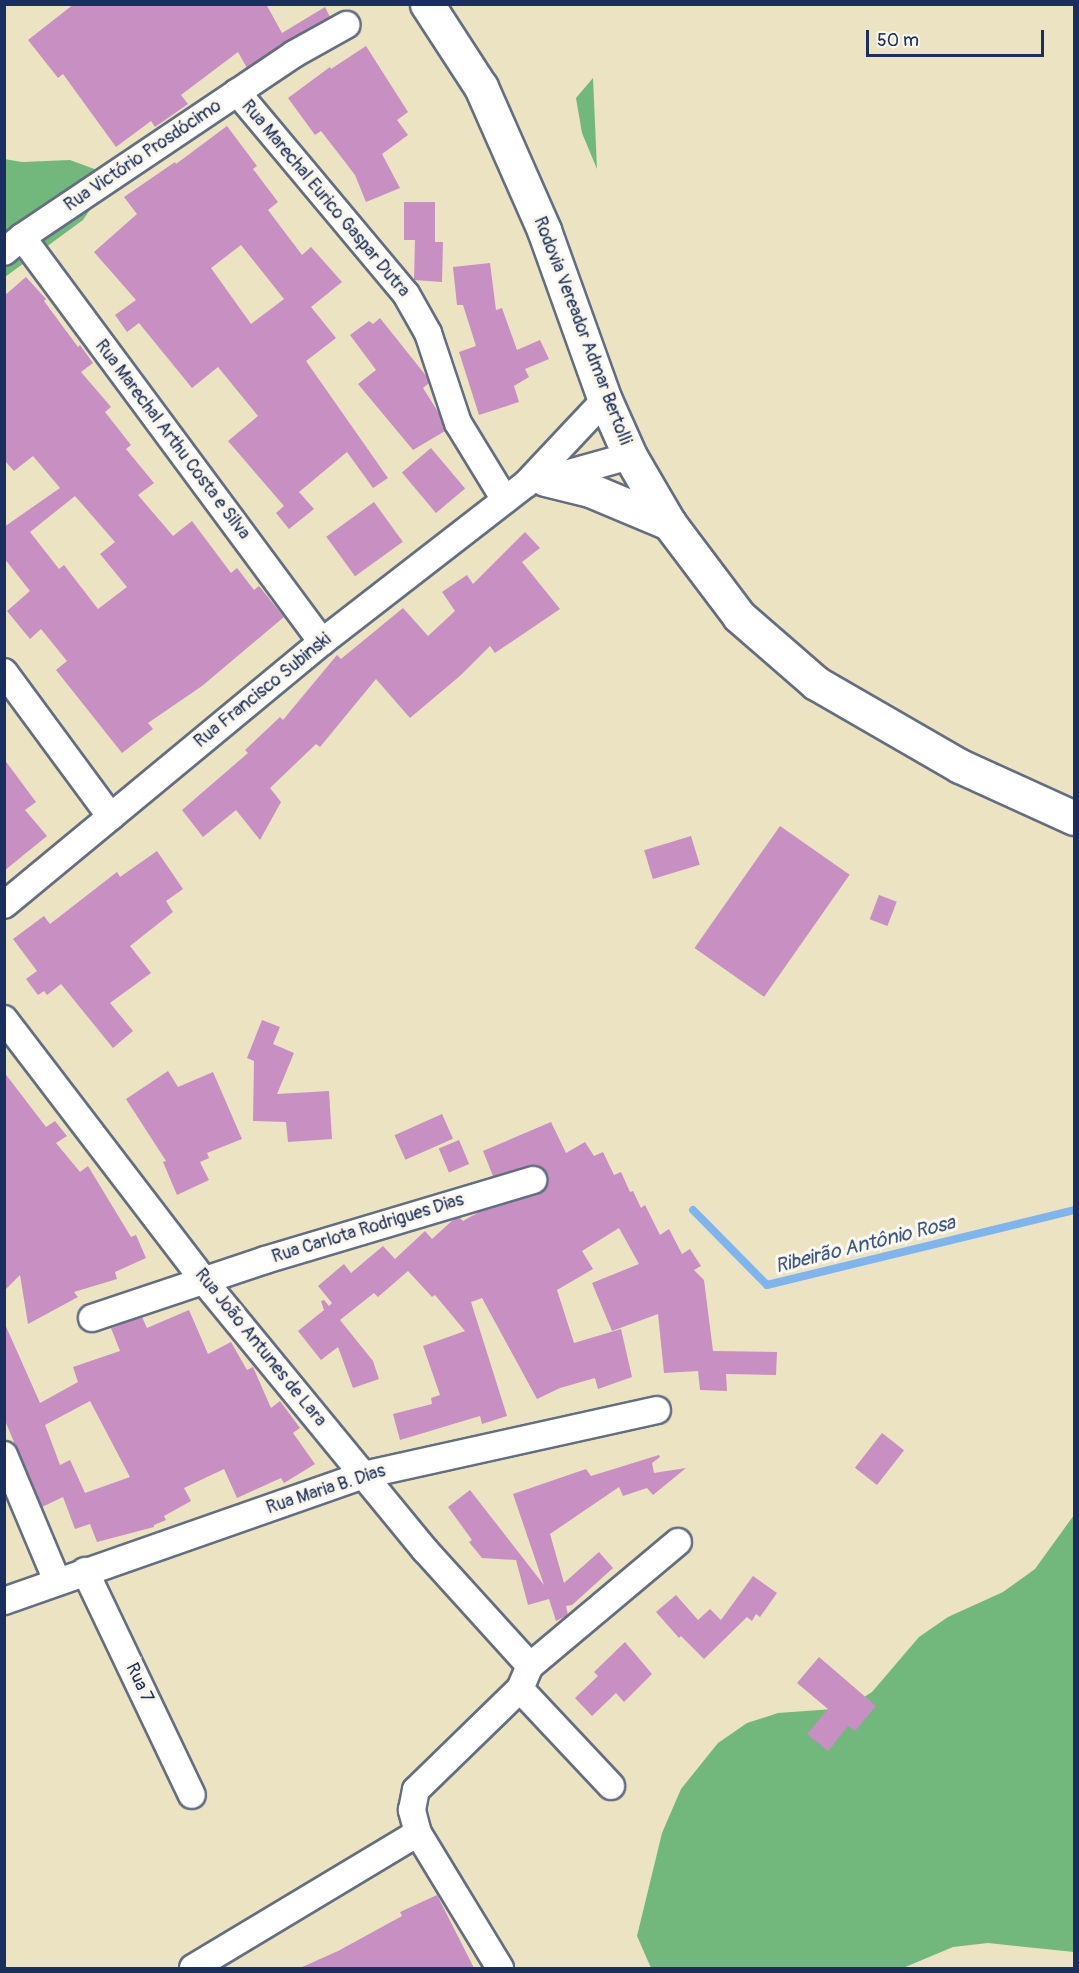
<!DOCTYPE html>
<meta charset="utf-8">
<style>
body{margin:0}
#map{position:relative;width:1079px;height:1973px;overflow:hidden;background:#ece3c3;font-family:Pangolin,sans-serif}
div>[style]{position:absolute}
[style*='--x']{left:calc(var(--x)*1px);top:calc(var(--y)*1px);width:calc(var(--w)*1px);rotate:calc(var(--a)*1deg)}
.forest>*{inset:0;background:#72b87c}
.stream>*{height:8px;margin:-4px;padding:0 4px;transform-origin:4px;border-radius:4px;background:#7fb5ee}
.building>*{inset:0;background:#c78fc2;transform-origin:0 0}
.roads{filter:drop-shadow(2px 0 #646e81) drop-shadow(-2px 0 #646e81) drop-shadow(0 2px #646e81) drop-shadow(0 -2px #646e81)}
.minor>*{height:26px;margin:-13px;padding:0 13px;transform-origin:13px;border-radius:13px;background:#fff}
.trunk>*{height:33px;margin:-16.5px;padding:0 16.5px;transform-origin:16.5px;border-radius:16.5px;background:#fff}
span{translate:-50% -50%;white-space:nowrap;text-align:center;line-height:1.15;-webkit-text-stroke:6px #fbf7ec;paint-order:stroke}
.street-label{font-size:18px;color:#1b2f5e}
.water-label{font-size:20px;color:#395789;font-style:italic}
.frame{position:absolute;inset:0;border:6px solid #1b2f5e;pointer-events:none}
.scale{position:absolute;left:866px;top:30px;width:178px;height:27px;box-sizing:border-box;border:3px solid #1b2f5e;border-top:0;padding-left:8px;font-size:18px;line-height:21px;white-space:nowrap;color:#1b2f5e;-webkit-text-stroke:4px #fbf7ec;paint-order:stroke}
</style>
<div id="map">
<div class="forest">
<i style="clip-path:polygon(593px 78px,597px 169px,582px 133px,576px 98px)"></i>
<i style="clip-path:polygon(4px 159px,22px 162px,70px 160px,97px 170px,102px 192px,83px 220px,5px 277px)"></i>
<i style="clip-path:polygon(1074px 1515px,1074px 1952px,988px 1943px,953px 1947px,903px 1968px,651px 1968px,637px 1936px,662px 1833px,681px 1789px,718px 1743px,747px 1723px,778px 1713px,847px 1708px,872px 1692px,919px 1637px,948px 1617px,1003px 1592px,1035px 1569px)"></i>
</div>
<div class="stream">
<i style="--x:693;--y:1210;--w:105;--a:45.4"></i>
<i style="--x:767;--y:1285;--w:316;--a:-13.7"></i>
</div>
<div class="building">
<i style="clip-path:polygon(74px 4px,266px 4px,282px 33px,325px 7px,330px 17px,247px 68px,238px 52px,181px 95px,188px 104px,155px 127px,151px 121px,116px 147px,63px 74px,58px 78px,28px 40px)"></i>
<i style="clip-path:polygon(366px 46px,408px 112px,397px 120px,408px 135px,382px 154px,400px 188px,366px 202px,355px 175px,342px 158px,321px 131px,315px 135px,288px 98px,330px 67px,331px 69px)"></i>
<i style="clip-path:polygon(evenodd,227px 126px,257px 166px,253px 169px,278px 202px,268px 210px,302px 255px,311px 247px,342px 282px,311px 307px,336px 338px,306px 361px,388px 478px,373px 488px,347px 452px,299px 492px,314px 509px,289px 529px,276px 513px,284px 506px,228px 441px,258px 416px,218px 367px,192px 388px,139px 323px,127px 332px,115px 315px,136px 300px,94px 252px,137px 214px,124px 197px,175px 162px,176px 164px,227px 126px,241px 245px,284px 299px,251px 324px,211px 268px,241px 245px)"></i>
<i style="clip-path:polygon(404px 202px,435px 202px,435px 242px,443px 242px,442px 282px,414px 280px,415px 240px,404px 240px)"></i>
<i style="clip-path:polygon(490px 263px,496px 310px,502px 308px,517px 350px,540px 340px,549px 359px,525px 369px,529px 377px,514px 386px,519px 402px,479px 415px,459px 352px,476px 346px,463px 305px,457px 305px,453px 267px)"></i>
<i style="clip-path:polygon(evenodd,26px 277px,46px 299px,44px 301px,78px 347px,80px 345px,93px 363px,81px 372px,111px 407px,105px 412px,131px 445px,126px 449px,154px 483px,138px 495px,173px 536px,192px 521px,231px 573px,237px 568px,254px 590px,259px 586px,284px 617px,202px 686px,148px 723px,153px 729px,122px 753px,56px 670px,67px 661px,41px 629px,30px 639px,7px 611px,30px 591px,4px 558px,4px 527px,60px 488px,33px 456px,14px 471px,4px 460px,4px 296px,26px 277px,75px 496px,115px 542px,100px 554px,127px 587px,98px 609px,64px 565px,59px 569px,30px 532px,75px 496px)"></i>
<i style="clip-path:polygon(380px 318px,427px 377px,429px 383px,423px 388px,440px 415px,445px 431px,413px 450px,358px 384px,376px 370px,350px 335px,369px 321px,373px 324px)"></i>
<i style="left:431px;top:448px;width:53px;height:38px;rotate:50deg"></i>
<i style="left:374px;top:502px;width:49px;height:59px;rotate:54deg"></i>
<i style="clip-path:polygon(525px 532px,540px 548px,522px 562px,560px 609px,495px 653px,490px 646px,461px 675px,410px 718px,376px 679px,320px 747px,316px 744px,270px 788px,281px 802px,260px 840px,236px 810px,203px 837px,182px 810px,248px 753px,245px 750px,280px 717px,283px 720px,337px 655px,341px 659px,403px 608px,428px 636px,455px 611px,442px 592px,467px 575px,473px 584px)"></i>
<i style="clip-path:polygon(4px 759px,36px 802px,25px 810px,47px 836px,4px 871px)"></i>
<i style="left:780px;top:826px;width:85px;height:149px;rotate:35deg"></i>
<i style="left:691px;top:836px;width:30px;height:49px;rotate:73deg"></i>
<i style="clip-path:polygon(157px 851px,183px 889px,166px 901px,173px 912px,130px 946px,151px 973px,110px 1003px,133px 1031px,113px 1048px,61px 984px,47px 995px,44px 991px,38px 995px,26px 979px,37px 971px,13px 939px,44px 916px,50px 924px,117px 872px,120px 877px)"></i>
<i style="left:879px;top:895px;width:19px;height:26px;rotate:21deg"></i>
<i style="clip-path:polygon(262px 1020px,280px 1027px,273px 1044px,294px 1053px,277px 1094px,329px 1091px,332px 1139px,288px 1142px,286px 1122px,253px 1121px,254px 1061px,247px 1058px)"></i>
<i style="clip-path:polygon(168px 1071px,178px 1087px,213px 1072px,242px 1139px,207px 1153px,209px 1158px,200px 1162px,209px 1180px,177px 1195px,163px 1162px,166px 1161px,126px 1099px)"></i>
<i style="clip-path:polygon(4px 1072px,46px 1127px,55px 1121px,67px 1136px,56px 1143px,80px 1172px,88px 1166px,131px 1237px,136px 1235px,146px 1258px,115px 1272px,117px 1279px,74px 1292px,78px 1297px,28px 1324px,20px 1275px,4px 1291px)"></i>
<i style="left:442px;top:1114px;width:27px;height:52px;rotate:66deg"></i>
<i style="clip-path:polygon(551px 1122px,566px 1153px,585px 1142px,594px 1156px,603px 1152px,614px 1175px,621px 1172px,630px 1192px,633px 1191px,641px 1208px,645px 1205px,660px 1235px,669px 1229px,682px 1254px,690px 1249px,701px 1266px,694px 1270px,704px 1280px,713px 1351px,777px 1352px,776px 1375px,726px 1374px,727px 1391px,700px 1390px,698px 1371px,664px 1373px,658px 1314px,612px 1331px,592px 1283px,639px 1264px,619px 1228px,582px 1251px,593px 1269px,557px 1290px,574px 1343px,621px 1329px,632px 1377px,598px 1389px,595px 1378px,560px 1388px,537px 1399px,482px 1298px,471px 1302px,507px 1416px,482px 1424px,480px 1416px,400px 1440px,393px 1414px,432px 1404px,431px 1398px,440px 1395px,423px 1346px,465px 1331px,435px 1295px,432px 1297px,408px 1271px,378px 1297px,374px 1293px,340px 1320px,373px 1361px,379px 1379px,353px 1388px,338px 1347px,321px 1360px,298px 1331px,324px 1310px,321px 1301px,324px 1300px,329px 1306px,332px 1303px,318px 1286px,344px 1264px,351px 1273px,383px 1246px,395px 1259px,425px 1231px,432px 1239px,454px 1219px,460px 1218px,463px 1221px,479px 1212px,543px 1191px,547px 1176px,543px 1169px,529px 1166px,493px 1176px,483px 1151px)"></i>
<i style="left:459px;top:1140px;width:26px;height:22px;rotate:67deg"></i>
<i style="clip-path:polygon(evenodd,189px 1310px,208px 1354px,231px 1342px,247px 1370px,253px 1367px,271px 1408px,280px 1401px,300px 1428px,293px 1433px,315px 1464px,284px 1483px,281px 1478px,237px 1498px,224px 1469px,184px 1488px,191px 1501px,164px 1516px,166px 1520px,154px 1525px,154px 1527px,97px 1542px,90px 1524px,75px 1529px,63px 1497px,42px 1507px,16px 1447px,4px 1418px,4px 1322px,40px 1403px,78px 1382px,73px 1367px,120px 1351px,111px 1328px,142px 1317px,147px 1328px,189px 1310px,90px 1401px,130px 1477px,85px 1493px,70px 1460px,60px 1465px,45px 1425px,90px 1401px)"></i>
<i style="left:882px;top:1433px;width:28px;height:44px;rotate:38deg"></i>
<i style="clip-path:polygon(659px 1455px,660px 1457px,652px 1463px,654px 1473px,686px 1468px,653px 1495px,647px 1488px,623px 1496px,619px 1487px,550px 1534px,564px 1583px,599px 1552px,613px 1568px,572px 1605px,566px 1606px,568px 1615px,556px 1621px,549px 1599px,528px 1605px,516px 1560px,482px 1558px,469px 1542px,472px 1540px,448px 1507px,470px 1490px,544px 1585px,513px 1494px,586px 1469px,591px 1476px)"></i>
<i style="clip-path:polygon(753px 1576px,777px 1593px,760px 1617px,756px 1614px,752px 1621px,747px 1617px,704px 1659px,681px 1636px,679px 1638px,656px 1612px,676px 1595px,698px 1620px,710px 1609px,721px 1620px)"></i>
<i style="clip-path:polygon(625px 1642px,652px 1674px,624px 1702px,616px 1693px,592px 1716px,575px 1698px,598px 1676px,594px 1672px)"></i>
<i style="clip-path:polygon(819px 1657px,876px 1706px,855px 1731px,848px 1726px,828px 1751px,807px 1734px,828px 1709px,797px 1683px)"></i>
<i style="clip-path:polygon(437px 1895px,474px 1968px,300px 1968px,338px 1951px,402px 1916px,400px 1912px)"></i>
</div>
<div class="roads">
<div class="minor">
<i style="--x:237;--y:92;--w:263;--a:50.1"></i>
<i style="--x:406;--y:294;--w:45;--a:60.6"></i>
<i style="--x:428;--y:333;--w:95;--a:71.6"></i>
<i style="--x:458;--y:423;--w:90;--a:58.6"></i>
<i style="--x:22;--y:237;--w:504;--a:53.47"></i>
<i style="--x:4;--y:252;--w:23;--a:-40"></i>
<i style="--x:22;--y:237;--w:328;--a:-33.9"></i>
<i style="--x:294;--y:54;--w:60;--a:-29.1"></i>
<i style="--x:544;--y:480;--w:89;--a:-15.6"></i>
<i style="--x:4;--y:672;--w:180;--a:53.6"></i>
<i style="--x:4;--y:905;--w:413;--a:-39.6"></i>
<i style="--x:322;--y:642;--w:258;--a:-37.8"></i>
<i style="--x:526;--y:484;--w:115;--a:-46.8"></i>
<i style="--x:4;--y:1019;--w:330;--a:52.6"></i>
<i style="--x:204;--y:1281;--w:348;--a:50.6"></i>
<i style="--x:425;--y:1550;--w:156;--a:47.8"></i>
<i style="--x:92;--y:1318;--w:182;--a:-18.5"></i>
<i style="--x:265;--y:1260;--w:280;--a:-16.6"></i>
<i style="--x:4;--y:1455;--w:137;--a:67.2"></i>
<i style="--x:85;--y:1571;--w:248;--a:64.5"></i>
<i style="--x:4;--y:1601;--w:381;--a:-19.3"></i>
<i style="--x:364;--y:1475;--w:300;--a:-12.5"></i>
<i style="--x:520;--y:1689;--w:133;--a:46.8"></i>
<i style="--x:193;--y:1968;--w:262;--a:-31"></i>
<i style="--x:500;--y:1968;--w:158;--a:-121.3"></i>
<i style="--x:418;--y:1833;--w:24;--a:-105"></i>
<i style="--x:412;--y:1810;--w:20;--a:-79"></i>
<i style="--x:416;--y:1790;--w:145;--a:-44.2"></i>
<i style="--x:520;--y:1689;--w:25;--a:-67"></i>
<i style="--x:530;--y:1666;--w:193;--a:-40"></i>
</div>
<div class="trunk">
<i style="--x:427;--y:4;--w:99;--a:57"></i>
<i style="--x:481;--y:87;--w:156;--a:66.2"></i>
<i style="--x:544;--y:230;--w:181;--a:70.3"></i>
<i style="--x:605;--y:400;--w:61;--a:65.9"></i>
<i style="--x:630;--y:456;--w:78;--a:59.8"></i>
<i style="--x:669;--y:523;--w:116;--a:53"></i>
<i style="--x:739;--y:616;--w:102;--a:41"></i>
<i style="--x:816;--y:683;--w:166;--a:30"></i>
<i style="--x:960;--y:766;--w:125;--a:24.5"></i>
<i style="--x:545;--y:479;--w:46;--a:13.7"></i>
<i style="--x:590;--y:490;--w:86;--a:22.7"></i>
</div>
</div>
<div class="street-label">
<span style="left:143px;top:156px;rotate:-34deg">Rua Victório Prosdócimo</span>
<span style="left:325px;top:199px;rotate:50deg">Rua Marechal Eurico Gaspar Dutra</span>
<span style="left:582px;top:331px;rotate:69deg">Rodovia Vereador Admar Bertolli</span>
<span style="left:172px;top:440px;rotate:53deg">Rua Marechal Arthu Costa e Silva</span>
<span style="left:263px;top:691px;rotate:-39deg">Rua Francisco Subinski</span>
<span style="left:368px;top:1229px;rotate:-17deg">Rua Carlota Rodrigues Dias</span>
<span style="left:260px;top:1348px;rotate:51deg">Rua João Antunes de Lara</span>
<span style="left:326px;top:1490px;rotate:-18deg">Rua Maria B. Dias</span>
<span style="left:139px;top:1683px;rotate:65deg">Rua 7</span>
</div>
<div class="water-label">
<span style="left:865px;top:1244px;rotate:-14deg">Ribeirão Antônio Rosa</span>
</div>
<div class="frame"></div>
<div class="scale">50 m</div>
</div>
